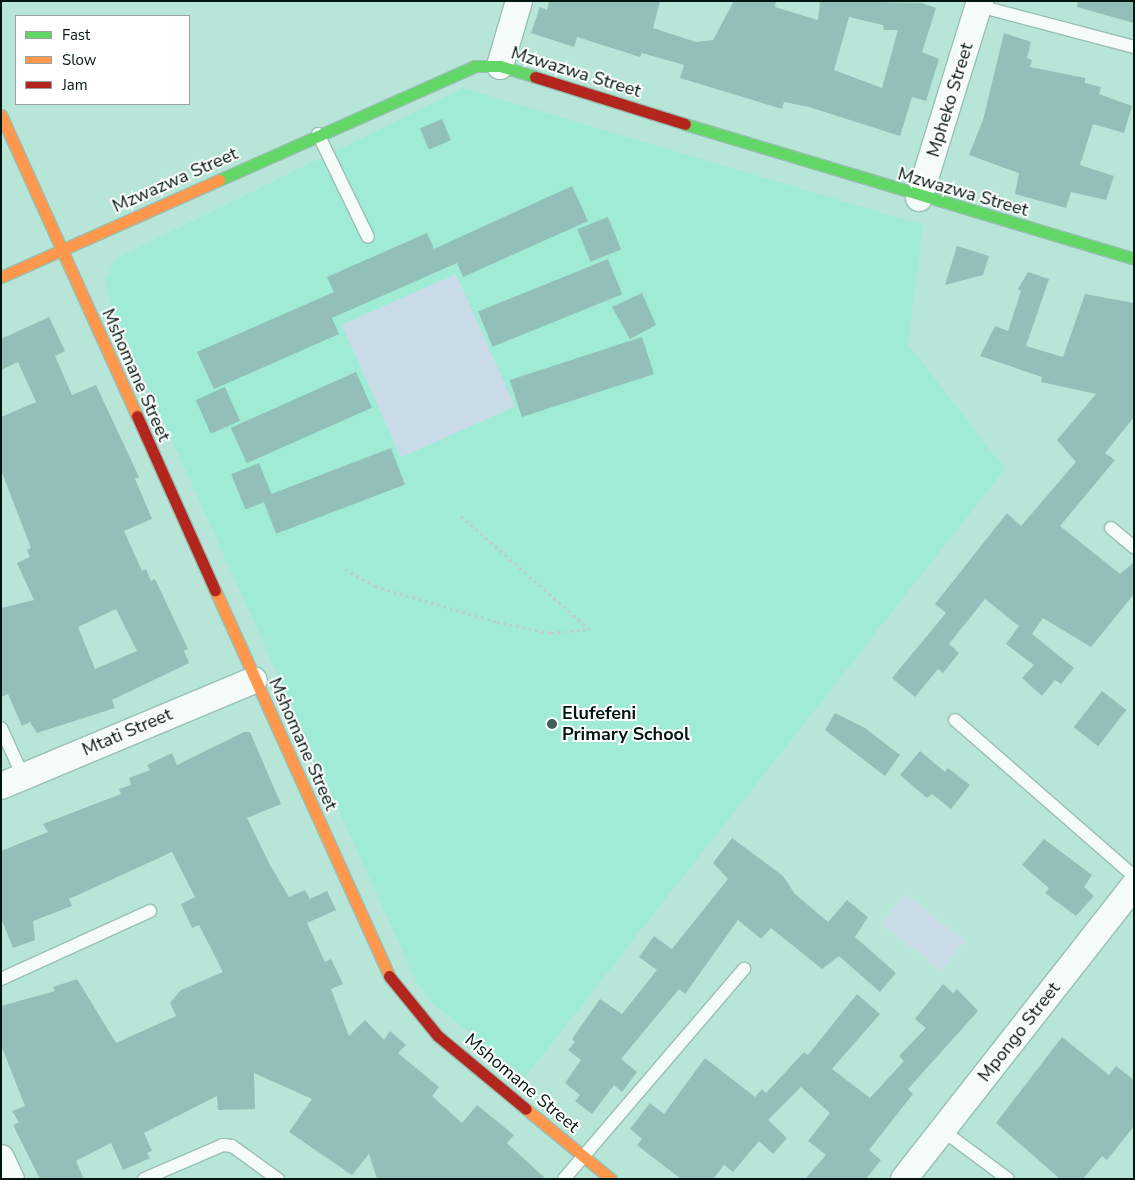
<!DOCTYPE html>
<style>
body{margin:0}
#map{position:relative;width:1135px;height:1180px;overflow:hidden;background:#b7e6d8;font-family:"Nunito Sans",sans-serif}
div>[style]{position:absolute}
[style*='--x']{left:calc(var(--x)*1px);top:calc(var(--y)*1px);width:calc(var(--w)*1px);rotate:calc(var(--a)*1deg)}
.built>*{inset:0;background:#a0ebd6}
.green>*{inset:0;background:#cadbe8;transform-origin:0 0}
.building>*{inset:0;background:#92bfb9;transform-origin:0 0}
.path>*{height:3px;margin-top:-1.5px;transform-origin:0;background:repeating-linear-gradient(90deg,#bfccc9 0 2.5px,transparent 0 6.5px)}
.roads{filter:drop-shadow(1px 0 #99bfb4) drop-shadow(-1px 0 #99bfb4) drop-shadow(0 1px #99bfb4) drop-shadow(0 -1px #99bfb4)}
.lane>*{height:12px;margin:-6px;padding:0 6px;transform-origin:6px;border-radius:6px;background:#f4fbf9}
.street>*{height:26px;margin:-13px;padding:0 13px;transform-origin:13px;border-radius:13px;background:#f4fbf9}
.fast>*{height:11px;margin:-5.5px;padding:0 5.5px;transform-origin:5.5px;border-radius:5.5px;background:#63d668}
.slow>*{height:11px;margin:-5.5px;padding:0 5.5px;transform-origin:5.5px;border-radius:5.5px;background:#ff974d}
.jam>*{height:11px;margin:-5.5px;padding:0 5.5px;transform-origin:5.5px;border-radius:5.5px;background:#b3261e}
.dots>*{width:14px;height:14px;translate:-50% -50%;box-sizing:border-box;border:2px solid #fff;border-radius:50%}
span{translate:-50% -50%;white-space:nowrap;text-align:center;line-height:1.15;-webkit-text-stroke:4px #fff;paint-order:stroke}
.street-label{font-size:18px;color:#001610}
.poi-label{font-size:18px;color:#001610;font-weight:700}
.left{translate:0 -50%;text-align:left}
.frame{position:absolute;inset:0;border:2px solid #001610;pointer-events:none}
.legend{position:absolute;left:15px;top:15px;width:175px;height:90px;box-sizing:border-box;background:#fff;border:1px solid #99a29f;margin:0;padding:6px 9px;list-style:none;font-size:15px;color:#001610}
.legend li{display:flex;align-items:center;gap:10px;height:25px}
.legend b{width:25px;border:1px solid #99a29f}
</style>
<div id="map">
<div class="built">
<i style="clip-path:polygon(463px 88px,923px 225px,908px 344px,1005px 469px,525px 1077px,431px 1002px,415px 979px,111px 305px,105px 279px,118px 258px)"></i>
</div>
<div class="green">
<i style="left:456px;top:274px;width:145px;height:125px;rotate:66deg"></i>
<i style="left:905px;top:894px;width:76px;height:38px;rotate:38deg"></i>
</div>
<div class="building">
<i style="clip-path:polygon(evenodd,549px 1px,660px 1px,653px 28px,696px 42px,713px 40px,734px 1px,776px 1px,775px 7px,818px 20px,820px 1px,922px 3px,936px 8px,922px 52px,939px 59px,926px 101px,912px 97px,900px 136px,809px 107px,784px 102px,782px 109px,680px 78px,684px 65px,642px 53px,640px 57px,577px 37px,574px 47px,531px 33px,540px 7px,547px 10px,549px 1px,849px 17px,883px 25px,884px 30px,898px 30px,882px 88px,834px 70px,849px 17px)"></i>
<i style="clip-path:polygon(1078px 1px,1134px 1px,1134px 23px,1077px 7px)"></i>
<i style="clip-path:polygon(1004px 33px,1031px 42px,1027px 58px,1032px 60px,1030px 67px,1085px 78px,1085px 83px,1101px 87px,1099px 94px,1132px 106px,1124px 133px,1093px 124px,1080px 165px,1114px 176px,1106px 200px,1071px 192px,1066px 208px,1015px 194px,1019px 173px,969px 155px,983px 120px)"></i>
<i style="left:442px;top:119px;width:23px;height:24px;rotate:67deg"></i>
<i style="clip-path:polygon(572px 186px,588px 221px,463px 277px,457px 263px,332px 318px,339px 334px,214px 389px,197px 352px,334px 292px,327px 277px,427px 233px,434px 249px)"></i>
<i style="left:608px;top:217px;width:35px;height:33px;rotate:68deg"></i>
<i style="clip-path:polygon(957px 246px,989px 256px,983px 275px,945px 285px)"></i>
<i style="left:608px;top:259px;width:38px;height:140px;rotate:68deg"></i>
<i style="clip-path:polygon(1028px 272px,1049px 279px,1026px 346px,1063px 357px,1085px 294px,1134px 303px,1134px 417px,1105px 453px,1115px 460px,1060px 526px,1120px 574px,1134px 562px,1134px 594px,1091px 647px,1043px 618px,1032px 634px,1074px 668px,1061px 684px,1055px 680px,1042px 696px,1022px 678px,1034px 665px,1006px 644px,1019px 626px,985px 599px,949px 644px,959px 653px,943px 673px,938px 669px,915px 697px,892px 678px,946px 613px,935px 604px,1007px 513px,1021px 526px,1076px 462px,1057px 440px,1096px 394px,1041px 382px,1042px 377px,980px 356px,995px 326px,1008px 331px,1021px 291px,1018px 289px)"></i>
<i style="clip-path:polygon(642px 293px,656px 325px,630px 339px,612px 307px)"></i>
<i style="clip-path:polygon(evenodd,49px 317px,65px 351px,55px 356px,72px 395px,96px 385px,139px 477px,135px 479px,152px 519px,124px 531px,142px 571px,146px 569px,151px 581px,155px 579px,188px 649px,184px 651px,189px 663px,112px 700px,115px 708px,37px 733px,30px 722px,22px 726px,8px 694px,1px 697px,1px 608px,34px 600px,17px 563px,30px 557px,27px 550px,31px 548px,1px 470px,1px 417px,36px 402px,18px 362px,1px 370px,1px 339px,49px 317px,116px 609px,137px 651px,95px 669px,78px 627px,116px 609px)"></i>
<i style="left:642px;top:337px;width:39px;height:139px;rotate:72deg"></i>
<i style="left:356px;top:372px;width:39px;height:137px;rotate:66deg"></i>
<i style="left:225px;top:387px;width:37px;height:32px;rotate:66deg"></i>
<i style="left:391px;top:448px;width:39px;height:138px;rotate:69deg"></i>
<i style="left:259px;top:463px;width:38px;height:30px;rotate:68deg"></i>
<i style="left:1102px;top:691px;width:31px;height:46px;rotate:38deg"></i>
<i style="clip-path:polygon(835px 713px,865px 728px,900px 755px,885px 776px,825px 730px)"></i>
<i style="clip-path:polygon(244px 732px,250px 732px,281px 804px,247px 818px,270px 865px,289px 897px,305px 890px,310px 899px,327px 891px,336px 910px,307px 923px,325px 962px,331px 959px,343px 984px,331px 989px,349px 1036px,365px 1020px,384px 1040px,390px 1031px,406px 1045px,398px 1053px,439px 1087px,432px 1096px,462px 1123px,477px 1105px,514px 1135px,507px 1143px,546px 1179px,377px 1179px,369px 1154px,352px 1175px,289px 1132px,312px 1099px,254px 1073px,255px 1109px,218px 1110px,217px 1096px,144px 1133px,152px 1151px,147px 1153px,150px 1158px,123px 1170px,111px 1143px,76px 1161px,84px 1179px,40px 1179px,13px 1125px,19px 1122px,12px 1111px,25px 1106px,1px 1045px,1px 1006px,55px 991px,53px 987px,77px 979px,116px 1043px,176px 1016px,170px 1003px,181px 990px,223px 972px,199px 925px,192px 928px,181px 904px,195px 897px,172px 852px,69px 899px,72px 906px,33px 921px,35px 940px,13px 948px,1px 918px,1px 851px,48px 832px,43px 824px,121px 794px,119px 789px,131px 785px,129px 778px,150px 770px,147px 765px,172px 753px,177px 765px)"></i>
<i style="clip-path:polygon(920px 751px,945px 772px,948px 768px,970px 785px,951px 809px,932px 794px,927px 798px,900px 775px)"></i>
<i style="clip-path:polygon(732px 838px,783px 876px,795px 894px,828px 922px,847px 900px,868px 917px,855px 937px,896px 973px,880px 992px,839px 956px,822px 969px,771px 928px,761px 939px,738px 920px,685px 994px,679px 989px,621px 1059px,637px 1072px,622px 1092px,614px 1085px,592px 1114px,575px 1101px,580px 1095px,565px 1083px,581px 1060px,568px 1050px,575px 1042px,572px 1039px,600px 999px,622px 1014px,657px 970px,639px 957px,654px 936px,672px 949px,728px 879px,713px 863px)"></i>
<i style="clip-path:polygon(1044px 839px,1092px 875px,1084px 887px,1094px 896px,1076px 916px,1045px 893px,1049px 888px,1022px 865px)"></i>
<i style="clip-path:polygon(943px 984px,953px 993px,957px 989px,978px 1011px,908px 1089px,913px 1094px,869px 1150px,881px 1160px,866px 1179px,805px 1179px,826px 1155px,808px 1141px,830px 1113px,801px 1087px,768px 1120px,787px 1138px,773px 1154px,759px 1141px,733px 1172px,724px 1165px,713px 1179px,681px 1179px,637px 1145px,642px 1139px,630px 1129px,650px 1103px,664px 1114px,705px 1058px,755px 1097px,762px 1089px,766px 1093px,804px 1052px,808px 1055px,857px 994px,880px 1014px,832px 1069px,870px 1098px,904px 1061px,899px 1056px,926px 1028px,915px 1019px)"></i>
<i style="clip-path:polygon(1062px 1037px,1109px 1075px,1116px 1066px,1134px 1080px,1134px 1126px,1107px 1160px,1102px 1156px,1083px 1179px,1060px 1179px,996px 1123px)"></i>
</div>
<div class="path">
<i style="--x:461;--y:516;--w:171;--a:41.4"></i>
<i style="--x:345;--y:569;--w:34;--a:30"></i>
<i style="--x:375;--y:586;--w:127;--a:16.4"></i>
<i style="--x:497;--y:622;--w:55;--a:11.5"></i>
<i style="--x:551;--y:633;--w:39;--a:-6"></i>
</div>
<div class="roads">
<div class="lane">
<i style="--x:979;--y:6;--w:160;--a:14.8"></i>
<i style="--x:318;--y:134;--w:114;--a:64.1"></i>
<i style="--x:1111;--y:528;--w:30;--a:40"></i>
<i style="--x:955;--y:720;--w:237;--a:41.1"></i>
<i style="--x:1;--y:728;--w:53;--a:65.4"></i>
<i style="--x:1;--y:979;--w:164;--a:-24.5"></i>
<i style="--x:942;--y:1130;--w:82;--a:36.6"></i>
<i style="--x:144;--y:1179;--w:86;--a:-23.3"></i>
<i style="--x:223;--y:1145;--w:9;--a:6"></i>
<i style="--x:232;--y:1146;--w:57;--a:35.7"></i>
<i style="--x:564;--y:1179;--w:277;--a:-49.4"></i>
</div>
<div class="street">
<i style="--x:500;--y:66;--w:68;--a:-73.7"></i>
<i style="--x:919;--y:198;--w:206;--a:-72.8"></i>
<i style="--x:1;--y:786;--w:274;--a:-22.7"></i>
<i style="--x:1;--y:1158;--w:23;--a:65"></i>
<i style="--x:904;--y:1179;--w:372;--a:-51.9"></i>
</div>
<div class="fast">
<i style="--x:685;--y:124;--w:469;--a:16.7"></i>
<i style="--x:219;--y:180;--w:280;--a:-24"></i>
<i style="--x:475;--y:66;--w:25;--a:0"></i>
<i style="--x:500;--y:66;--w:37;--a:17"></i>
</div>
<div class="slow">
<i style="--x:1;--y:115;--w:330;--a:65.7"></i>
<i style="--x:1;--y:277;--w:239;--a:-24"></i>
<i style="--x:215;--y:590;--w:423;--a:65.7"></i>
<i style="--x:526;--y:1109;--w:110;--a:39.5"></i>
</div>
<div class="jam">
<i style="--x:535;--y:77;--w:157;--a:17.4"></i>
<i style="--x:137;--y:416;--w:191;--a:65.9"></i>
<i style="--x:389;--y:976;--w:77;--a:50.8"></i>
<i style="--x:438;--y:1036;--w:114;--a:39.7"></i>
</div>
</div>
<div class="dots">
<i style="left:552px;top:724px;background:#405f56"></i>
</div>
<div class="street-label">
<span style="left:576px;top:72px;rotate:17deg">Mzwazwa Street</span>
<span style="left:950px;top:100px;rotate:-73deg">Mpheko Street</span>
<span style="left:175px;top:180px;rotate:-24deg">Mzwazwa Street</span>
<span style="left:963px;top:192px;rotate:16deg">Mzwazwa Street</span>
<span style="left:136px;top:375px;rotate:66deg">Mshomane Street</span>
<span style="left:127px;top:732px;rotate:-23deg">Mtati Street</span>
<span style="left:303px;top:744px;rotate:66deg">Mshomane Street</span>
<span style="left:1019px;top:1032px;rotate:-52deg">Mpongo Street</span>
<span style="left:522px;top:1083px;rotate:40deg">Mshomane Street</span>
</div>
<div class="poi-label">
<span class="left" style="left:562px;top:724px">Elufefeni<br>Primary School</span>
</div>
<div class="frame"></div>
<ul class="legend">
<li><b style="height:6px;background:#63d668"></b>Fast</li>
<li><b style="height:6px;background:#ff974d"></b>Slow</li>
<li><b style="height:6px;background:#b3261e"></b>Jam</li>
</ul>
</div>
